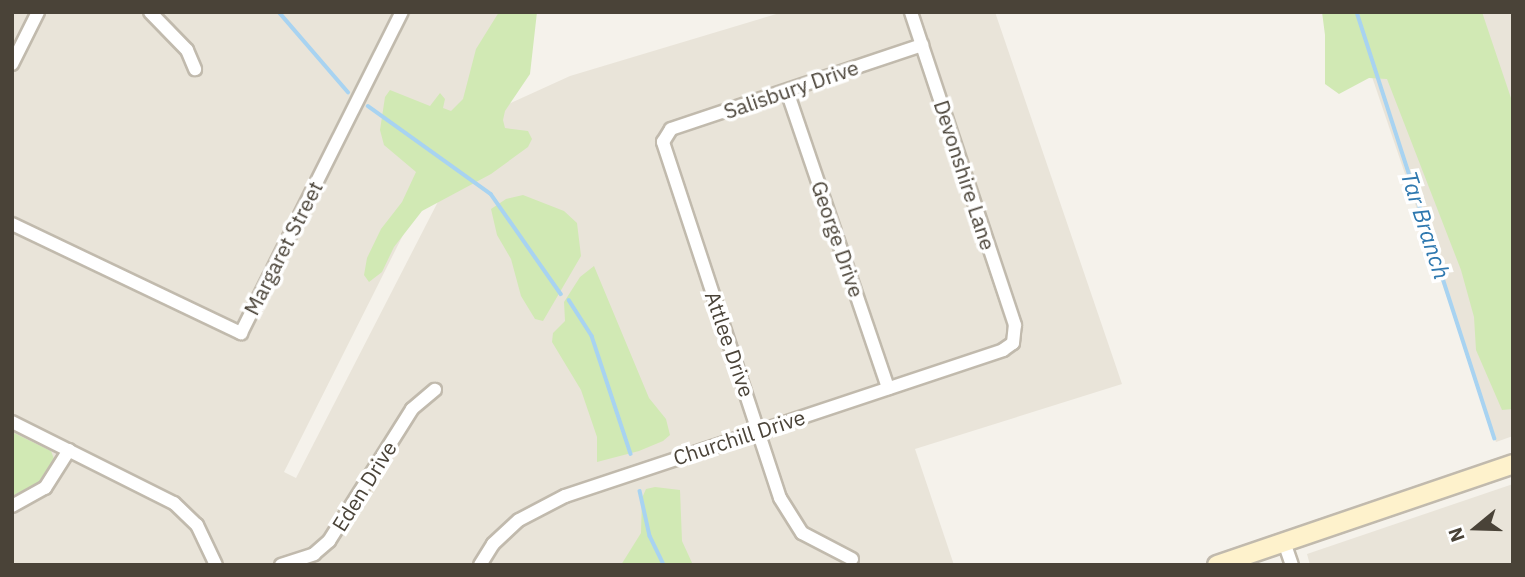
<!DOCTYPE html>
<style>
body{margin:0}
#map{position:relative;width:1525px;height:577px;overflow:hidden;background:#f5f2eb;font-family:"IBM Plex Sans",sans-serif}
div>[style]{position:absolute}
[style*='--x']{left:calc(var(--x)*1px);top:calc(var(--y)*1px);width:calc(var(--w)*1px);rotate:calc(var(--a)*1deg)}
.residential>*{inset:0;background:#e9e4d9}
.green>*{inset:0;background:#d1e9b4}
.stream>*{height:3.5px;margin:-1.75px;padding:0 1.75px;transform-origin:1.75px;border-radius:1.75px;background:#a8d3f1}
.roads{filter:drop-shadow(2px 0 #c1baad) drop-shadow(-2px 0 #c1baad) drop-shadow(0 2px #c1baad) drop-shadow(0 -2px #c1baad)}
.street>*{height:12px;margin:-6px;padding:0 6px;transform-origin:6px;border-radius:6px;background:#fff}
.secondary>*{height:18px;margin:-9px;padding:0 9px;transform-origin:9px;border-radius:9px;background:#fef2cc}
span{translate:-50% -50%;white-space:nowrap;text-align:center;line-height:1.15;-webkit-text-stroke:7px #fff;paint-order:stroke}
.street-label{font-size:21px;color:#4a4338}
.water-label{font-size:23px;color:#2e78af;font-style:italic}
.frame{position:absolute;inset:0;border:14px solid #4a4338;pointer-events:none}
.north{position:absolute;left:1441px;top:493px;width:70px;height:70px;-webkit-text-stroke:5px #fff;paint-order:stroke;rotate:251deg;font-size:19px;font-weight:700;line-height:28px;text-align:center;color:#4a4338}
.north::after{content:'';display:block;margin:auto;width:24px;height:32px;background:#4a4338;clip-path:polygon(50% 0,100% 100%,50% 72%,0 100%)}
</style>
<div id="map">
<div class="residential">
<i style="clip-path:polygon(12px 12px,515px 12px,284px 472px,296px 478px,482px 116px,570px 76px,783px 12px,995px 12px,1122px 384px,915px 449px,954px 565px,12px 565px)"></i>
<i style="clip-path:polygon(1350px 12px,1513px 12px,1513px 436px,1496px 442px)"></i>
<i style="clip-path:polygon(1513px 484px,1513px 565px,1310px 565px,1307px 554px)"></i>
</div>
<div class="green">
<i style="clip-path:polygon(499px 12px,537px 12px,530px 74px,505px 111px,503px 120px,505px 128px,528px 131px,532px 139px,528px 147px,491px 174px,422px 211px,394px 247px,382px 272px,369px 282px,364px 275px,367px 258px,381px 229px,402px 202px,416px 172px,384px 145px,380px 130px,385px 97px,390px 90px,430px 106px,440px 93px,445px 99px,443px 108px,451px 111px,463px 99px,476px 49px)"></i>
<i style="clip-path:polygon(1322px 12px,1482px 12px,1513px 104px,1513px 409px,1502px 410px,1476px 350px,1474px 317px,1461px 270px,1387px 79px,1369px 78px,1339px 94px,1325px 84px,1325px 35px)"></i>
<i style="clip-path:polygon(523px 195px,564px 211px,577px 223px,581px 256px,543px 321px,535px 319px,521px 296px,511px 259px,497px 235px,491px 209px,506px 199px)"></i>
<i style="clip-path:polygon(594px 266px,649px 398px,666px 419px,670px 435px,663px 441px,639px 451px,597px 462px,597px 437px,581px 390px,552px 342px,553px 333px,565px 321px,564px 302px,580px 277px)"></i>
<i style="clip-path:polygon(12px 432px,51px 451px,54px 459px,38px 483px,12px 496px)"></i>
<i style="clip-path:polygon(655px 487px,680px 490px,682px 541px,693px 565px,621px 565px,641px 533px,642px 498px,646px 489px)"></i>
</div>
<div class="stream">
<i style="--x:279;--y:12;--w:106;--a:49.2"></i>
<i style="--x:1357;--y:12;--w:448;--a:72.1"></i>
<i style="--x:368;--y:106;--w:151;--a:35.6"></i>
<i style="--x:491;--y:194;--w:122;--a:55"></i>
<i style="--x:569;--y:300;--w:43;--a:57.4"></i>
<i style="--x:592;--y:336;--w:124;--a:71.7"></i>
<i style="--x:640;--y:491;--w:46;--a:77.5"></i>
<i style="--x:650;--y:536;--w:32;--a:64"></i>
</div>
<div class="roads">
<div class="street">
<i style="--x:150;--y:12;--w:53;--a:45.8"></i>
<i style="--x:187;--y:50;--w:21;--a:67"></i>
<i style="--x:12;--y:64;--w:58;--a:-63.4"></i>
<i style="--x:787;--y:91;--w:314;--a:71.2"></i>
<i style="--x:12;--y:224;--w:254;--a:25.5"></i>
<i style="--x:241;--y:333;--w:359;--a:-63.4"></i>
<i style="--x:12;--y:422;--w:181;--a:26.6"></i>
<i style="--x:174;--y:503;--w:32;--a:44"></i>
<i style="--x:197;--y:525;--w:44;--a:64.6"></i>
<i style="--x:12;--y:506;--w:38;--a:-29"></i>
<i style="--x:45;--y:488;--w:45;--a:-57.7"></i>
<i style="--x:1284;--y:542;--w:24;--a:71"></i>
<i style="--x:852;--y:559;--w:56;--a:-152.5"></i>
<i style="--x:802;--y:533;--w:41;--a:-122.2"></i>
<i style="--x:780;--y:498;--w:375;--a:-108.2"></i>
<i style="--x:663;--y:142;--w:15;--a:-58"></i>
<i style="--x:671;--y:129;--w:265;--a:-18.5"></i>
<i style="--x:281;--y:565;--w:35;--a:-18"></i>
<i style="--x:314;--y:554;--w:20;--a:-41"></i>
<i style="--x:329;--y:541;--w:156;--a:-57.8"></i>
<i style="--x:412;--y:409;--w:30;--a:-40"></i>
<i style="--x:480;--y:565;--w:25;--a:-58"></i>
<i style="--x:493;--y:544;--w:35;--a:-43"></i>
<i style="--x:519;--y:520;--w:52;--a:-27.6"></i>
<i style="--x:565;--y:496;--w:462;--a:-18.4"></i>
<i style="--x:1003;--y:350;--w:12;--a:-35"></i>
<i style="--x:1013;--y:343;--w:18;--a:-84"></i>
<i style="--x:1015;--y:325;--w:330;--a:-108.4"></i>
</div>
<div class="secondary">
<i style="--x:1217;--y:565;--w:313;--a:-18.8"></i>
</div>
</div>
<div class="street-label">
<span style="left:791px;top:89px;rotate:-19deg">Salisbury Drive</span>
<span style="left:965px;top:175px;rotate:72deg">Devonshire Lane</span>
<span style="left:838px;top:239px;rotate:71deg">George Drive</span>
<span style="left:283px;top:248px;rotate:-63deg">Margaret Street</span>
<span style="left:730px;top:344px;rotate:71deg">Attlee Drive</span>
<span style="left:739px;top:437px;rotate:-18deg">Churchill Drive</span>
<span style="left:364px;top:486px;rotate:-58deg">Eden Drive</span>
</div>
<div class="water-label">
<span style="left:1426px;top:225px;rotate:72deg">Tar Branch</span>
</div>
<div class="frame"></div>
<div class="north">N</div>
</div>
